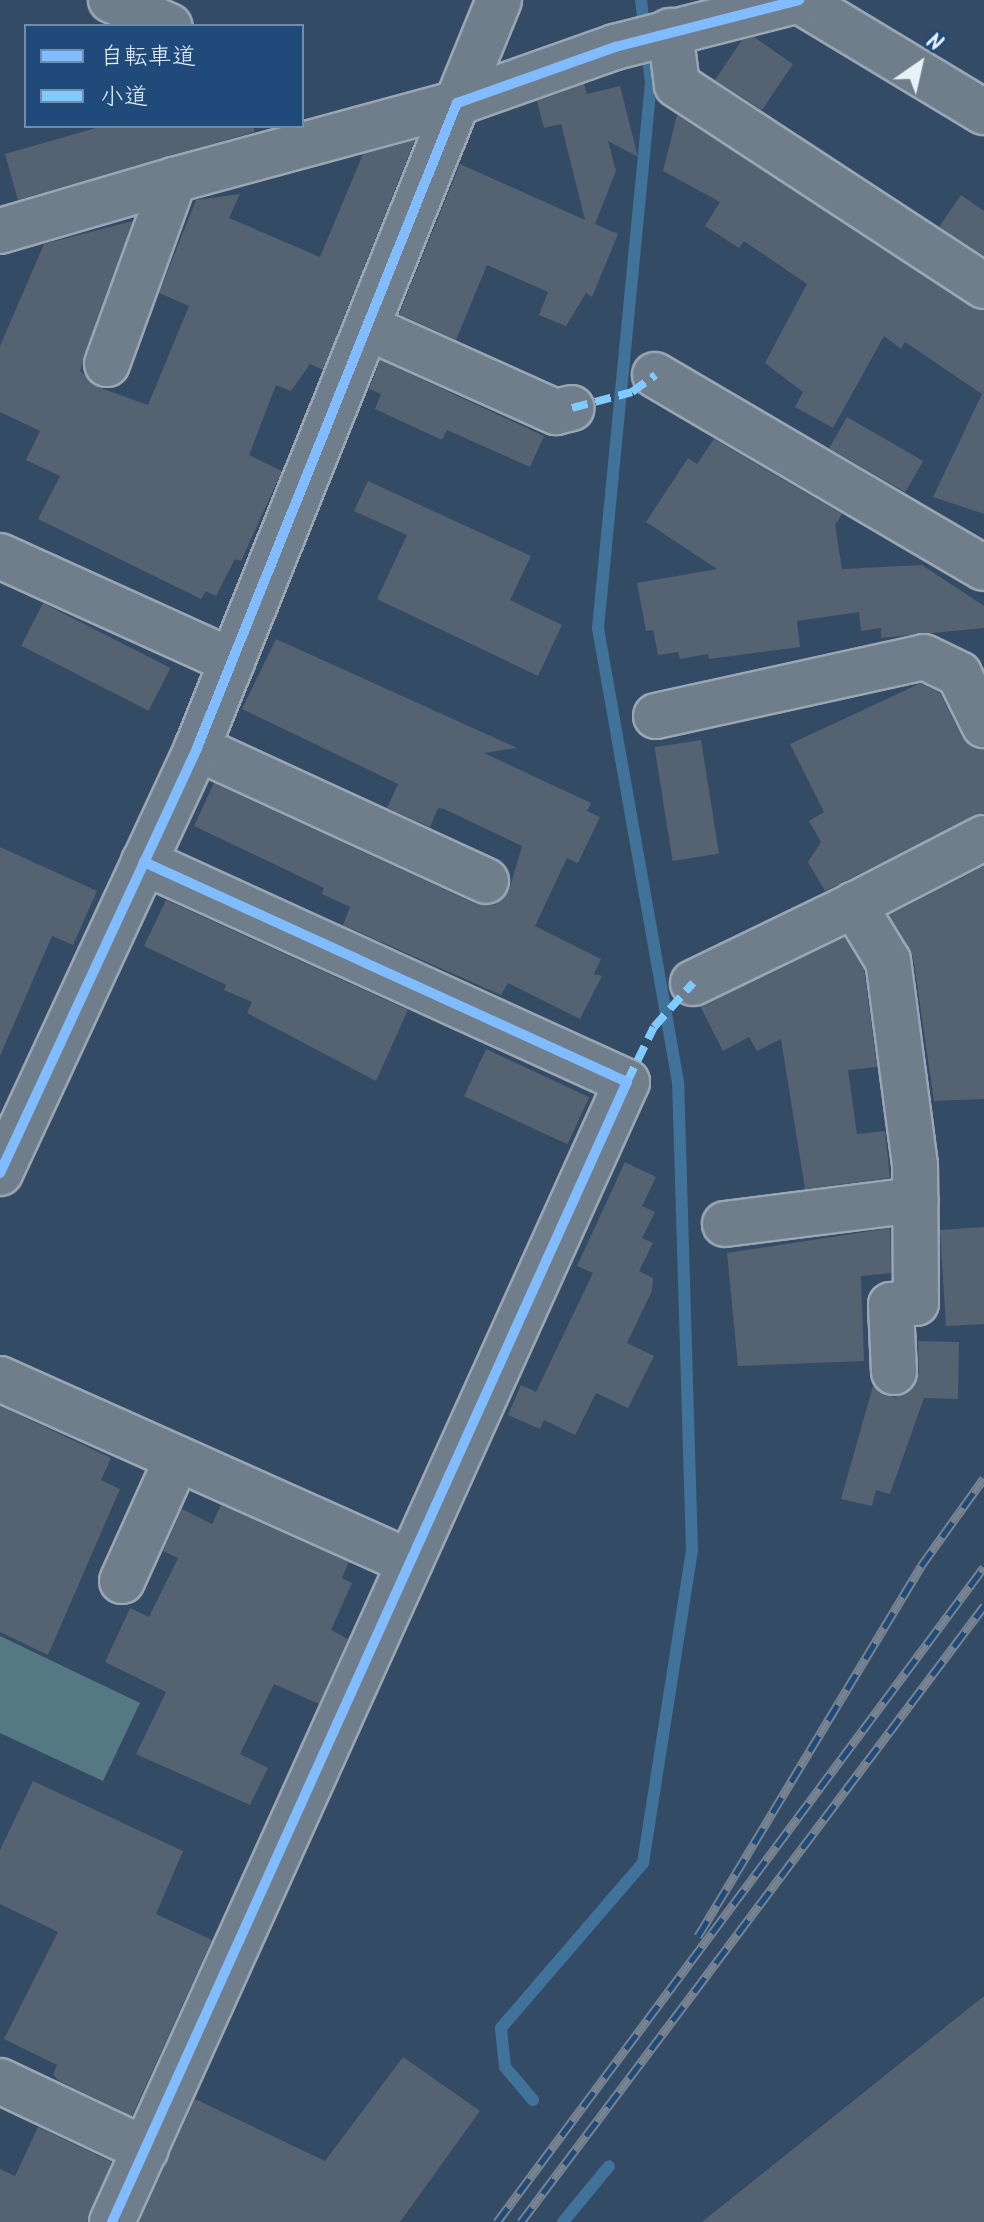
<!DOCTYPE html>
<meta charset="utf-8">
<style>
body{margin:0}
#map{position:relative;width:984px;height:2222px;overflow:hidden;background:#344b65;font-family:Kalam,"Klee One",sans-serif}
div>[style]{position:absolute}
[style*='--x']{left:calc(var(--x)*1px);top:calc(var(--y)*1px);width:calc(var(--w)*1px);rotate:calc(var(--a)*1deg)}
.green>*{inset:0;background:#547982}
.stream>*{height:12px;margin:-6px;padding:0 6px;transform-origin:6px;border-radius:6px;background:#41739a}
.building>*{inset:0;background:#546271;transform-origin:0 0}
.roads{filter:drop-shadow(2px 0 #9aa6b3) drop-shadow(-2px 0 #9aa6b3) drop-shadow(0 2px #9aa6b3) drop-shadow(0 -2px #9aa6b3)}
.minor>*{height:44px;margin:-22px;padding:0 22px;transform-origin:22px;border-radius:22px;background:#707e8c}
.rail>*{height:9px;margin-top:-4.5px;transform-origin:0;background:repeating-linear-gradient(90deg,#1f4a7a 0 18px,#778390 0 36px);box-sizing:border-box;border-block:2px solid #778390}
.quiet>*{height:8px;margin-top:-4px;transform-origin:0;background:repeating-linear-gradient(90deg,#80caff 0 16px,transparent 0 24px)}
.cycleway>*{height:10px;margin:-5px;padding:0 5px;transform-origin:5px;border-radius:5px;background:#80bcff}
span{translate:-50% -50%;white-space:nowrap;text-align:center;line-height:1.15;-webkit-text-stroke:7px #1f4a7a;paint-order:stroke}
.legend{position:absolute;left:24px;top:24px;width:280px;height:104px;box-sizing:border-box;background:#1f4a7a;border:2px solid #6f8dac;margin:0;padding:10px 14px;list-style:none;font-size:24px;color:#e8f1f8}
.legend li{display:flex;align-items:center;gap:16px;height:40px}
.legend b{width:40px;border:2px solid #6f8dac}
.north{position:absolute;left:880px;top:24px;width:80px;height:80px;-webkit-text-stroke:6px #1f4a7a;paint-order:stroke;rotate:34deg;font-size:22px;font-weight:700;line-height:32px;text-align:center;color:#e8f1f8}
.north::after{content:'';display:block;margin:auto;width:28px;height:36px;background:#e8f1f8;clip-path:polygon(50% 0,100% 100%,50% 72%,0 100%)}
</style>
<div id="map">
<div class="green">
<i style="clip-path:polygon(0 1636px,140px 1703px,103px 1781px,0 1733px)"></i>
</div>
<div class="stream">
<i style="--x:533;--y:2100;--w:43;--a:-130.3"></i>
<i style="--x:505;--y:2067;--w:39;--a:-96"></i>
<i style="--x:501;--y:2028;--w:218;--a:-49.3"></i>
<i style="--x:643;--y:1863;--w:316;--a:-81.1"></i>
<i style="--x:692;--y:1551;--w:469;--a:-91.7"></i>
<i style="--x:678;--y:1082;--w:461;--a:-100"></i>
<i style="--x:598;--y:628;--w:548;--a:-84.45"></i>
<i style="--x:651;--y:83;--w:84;--a:-96.9"></i>
<i style="--x:563;--y:2222;--w:72;--a:-50.6"></i>
</div>
<div class="building">
<i style="clip-path:polygon(754px 37px,793px 64px,762px 110px,715px 80px,742px 40px)"></i>
<i style="clip-path:polygon(584px 84px,587px 94px,620px 86px,638px 157px,608px 141px,616px 171px,595px 224px,618px 234px,592px 297px,586px 293px,566px 326px,539px 315px,548px 292px,487px 265px,456px 340px,399px 314px,460px 164px,585px 220px,561px 124px,544px 128px,537px 101px)"></i>
<i style="clip-path:polygon(677px 115px,984px 311px,984px 514px,933px 497px,982px 394px,905px 342px,901px 349px,884px 336px,833px 428px,795px 407px,803px 392px,765px 363px,807px 284px,744px 241px,739px 248px,705px 226px,720px 202px,663px 171px)"></i>
<i style="clip-path:polygon(103px 126px,254px 126px,254px 132px,18px 200px,5px 154px)"></i>
<i style="clip-path:polygon(415px 140px,323px 370px,310px 364px,291px 391px,276px 385px,249px 455px,282px 471px,241px 561px,235px 559px,216px 596px,206px 591px,201px 599px,38px 519px,60px 476px,26px 460px,40px 431px,0 412px,0 346px,44px 244px,133px 221px,80px 371px,98px 387px,148px 405px,189px 306px,159px 293px,196px 200px,240px 194px,229px 218px,320px 257px,363px 154px)"></i>
<i style="clip-path:polygon(961px 195px,984px 211px,984px 256px,939px 227px)"></i>
<i style="clip-path:polygon(380px 360px,544px 436px,530px 467px,447px 430px,442px 440px,375px 409px,381px 394px,369px 389px)"></i>
<i style="left:847px;top:417px;width:88px;height:36px;rotate:30deg"></i>
<i style="clip-path:polygon(714px 439px,842px 514px,835px 525px,842px 569px,922px 565px,984px 606px,984px 628px,881px 638px,881px 628px,861px 631px,859px 612px,797px 621px,800px 647px,709px 659px,708px 654px,680px 659px,678px 652px,658px 655px,653px 630px,646px 631px,637px 583px,717px 569px,646px 522px,688px 458px,697px 464px)"></i>
<i style="clip-path:polygon(368px 481px,531px 556px,510px 600px,562px 625px,538px 676px,377px 599px,407px 535px,354px 511px)"></i>
<i style="left:43px;top:603px;width:143px;height:48px;rotate:27deg"></i>
<i style="clip-path:polygon(276px 639px,517px 748px,484px 753px,591px 803px,587px 811px,600px 817px,578px 863px,567px 858px,535px 926px,601px 959px,594px 974px,602px 976px,580px 1019px,508px 983px,501px 995px,343px 925px,350px 907px,322px 894px,324px 888px,194px 826px,214px 783px,476px 904px,495px 905px,509px 891px,522px 846px,444px 809px,438px 808px,430px 827px,387px 808px,398px 784px,242px 709px)"></i>
<i style="clip-path:polygon(921px 683px,940px 693px,962px 737px,984px 750px,984px 813px,825px 891px,808px 862px,821px 842px,809px 821px,824px 812px,790px 744px)"></i>
<i style="left:701px;top:740px;width:115px;height:47px;rotate:81deg"></i>
<i style="clip-path:polygon(0 847px,97px 891px,73px 945px,52px 936px,0 1056px)"></i>
<i style="clip-path:polygon(984px 866px,984px 1099px,934px 1101px,913px 957px,889px 915px)"></i>
<i style="clip-path:polygon(166px 900px,408px 1010px,376px 1081px,247px 1013px,252px 1002px,224px 990px,226px 985px,144px 946px)"></i>
<i style="clip-path:polygon(844px 937px,864px 969px,877px 1067px,848px 1070px,857px 1134px,885px 1131px,890px 1178px,805px 1189px,781px 1039px,757px 1051px,749px 1037px,723px 1051px,700px 1006px)"></i>
<i style="left:486px;top:1049px;width:114px;height:52px;rotate:25deg"></i>
<i style="clip-path:polygon(625px 1162px,656px 1177px,642px 1206px,655px 1212px,642px 1238px,653px 1243px,639px 1271px,653px 1278px,652px 1291px,627px 1343px,654px 1356px,628px 1408px,596px 1393px,575px 1435px,544px 1420px,540px 1429px,508px 1415px,521px 1385px,536px 1392px,593px 1273px,577px 1266px)"></i>
<i style="clip-path:polygon(984px 1227px,984px 1324px,946px 1326px,940px 1230px)"></i>
<i style="clip-path:polygon(890px 1228px,891px 1273px,861px 1276px,864px 1361px,738px 1366px,727px 1253px)"></i>
<i style="clip-path:polygon(918px 1341px,959px 1342px,958px 1399px,924px 1398px,890px 1494px,876px 1490px,872px 1506px,841px 1499px,873px 1386px,894px 1397px,908px 1393px,919px 1372px)"></i>
<i style="clip-path:polygon(0 1406px,111px 1458px,101px 1480px,120px 1489px,48px 1655px,0 1632px)"></i>
<i style="clip-path:polygon(221px 1505px,349px 1562px,342px 1578px,352px 1583px,331px 1630px,348px 1639px,319px 1704px,274px 1684px,240px 1754px,268px 1768px,250px 1805px,136px 1754px,166px 1692px,105px 1662px,130px 1608px,149px 1617px,178px 1558px,163px 1551px,182px 1509px,212px 1524px)"></i>
<i style="clip-path:polygon(33px 1781px,183px 1851px,156px 1914px,212px 1940px,132px 2116px,59px 2081px,53px 2074px,57px 2065px,4px 2039px,58px 1932px,0 1904px,0 1850px)"></i>
<i style="clip-path:polygon(984px 1996px,984px 2222px,702px 2222px)"></i>
<i style="clip-path:polygon(403px 2057px,480px 2111px,400px 2222px,139px 2222px,195px 2099px,325px 2161px)"></i>
<i style="clip-path:polygon(38px 2127px,112px 2162px,87px 2222px,0 2222px,0 2169px,15px 2176px)"></i>
</div>
<div class="roads">
<div class="minor">
<i style="--x:111;--y:0;--w:64;--a:24.1"></i>
<i style="--x:798;--y:0;--w:217;--a:31.1"></i>
<i style="--x:670;--y:31;--w:54;--a:82.6"></i>
<i style="--x:677;--y:85;--w:367;--a:33.2"></i>
<i style="--x:0;--y:231;--w:181;--a:-16.3"></i>
<i style="--x:371;--y:329;--w:203;--a:24.2"></i>
<i style="--x:556;--y:412;--w:16;--a:-14"></i>
<i style="--x:107;--y:364;--w:196;--a:-70"></i>
<i style="--x:174;--y:180;--w:293;--a:-15.2"></i>
<i style="--x:457;--y:103;--w:111;--a:-67.8"></i>
<i style="--x:655;--y:375;--w:381;--a:30.4"></i>
<i style="--x:0;--y:556;--w:255;--a:24.4"></i>
<i style="--x:656;--y:716;--w:274;--a:-12.4"></i>
<i style="--x:924;--y:657;--w:39;--a:26"></i>
<i style="--x:959;--y:674;--w:57;--a:63.9"></i>
<i style="--x:197;--y:748;--w:318;--a:24.7"></i>
<i style="--x:693;--y:983;--w:179;--a:-25.8"></i>
<i style="--x:0;--y:1173;--w:468;--a:-65.1"></i>
<i style="--x:197;--y:748;--w:695;--a:-68.05"></i>
<i style="--x:457;--y:103;--w:168;--a:-19.5"></i>
<i style="--x:615;--y:47;--w:190;--a:-14.3"></i>
<i style="--x:725;--y:1224;--w:192;--a:-7.2"></i>
<i style="--x:894;--y:1372;--w:67;--a:-92.6"></i>
<i style="--x:891;--y:1305;--w:25;--a:-5"></i>
<i style="--x:916;--y:1303;--w:138;--a:-90.4"></i>
<i style="--x:915;--y:1165;--w:206;--a:-97.5"></i>
<i style="--x:888;--y:961;--w:66;--a:-121.3"></i>
<i style="--x:854;--y:905;--w:146;--a:-27.3"></i>
<i style="--x:0;--y:1379;--w:449;--a:24.1"></i>
<i style="--x:122;--y:1581;--w:134;--a:-65.7"></i>
<i style="--x:0;--y:2081;--w:161;--a:25.3"></i>
<i style="--x:112;--y:2222;--w:1251;--a:-65.69"></i>
<i style="--x:627;--y:1082;--w:531;--a:-155.51"></i>
</div>
</div>
<div class="rail">
<i style="--x:698;--y:1936;--w:432;--a:-58.9"></i>
<i style="--x:921;--y:1566;--w:108;--a:-54.4"></i>
<i style="--x:497;--y:2222;--w:816;--a:-53.37"></i>
<i style="--x:521;--y:2222;--w:771;--a:-53.07"></i>
</div>
<div class="quiet">
<i style="--x:572;--y:408;--w:62;--a:-14.9"></i>
<i style="--x:632;--y:392;--w:29;--a:-36"></i>
<i style="--x:627;--y:1082;--w:61;--a:-63.9"></i>
<i style="--x:654;--y:1027;--w:59;--a:-48.4"></i>
</div>
<div class="cycleway">
<i style="--x:0;--y:1173;--w:468;--a:-65.1"></i>
<i style="--x:197;--y:748;--w:695;--a:-68.05"></i>
<i style="--x:457;--y:103;--w:168;--a:-19.5"></i>
<i style="--x:615;--y:47;--w:190;--a:-14.3"></i>
<i style="--x:112;--y:2222;--w:1251;--a:-65.69"></i>
<i style="--x:627;--y:1082;--w:531;--a:-155.51"></i>
</div>
<ul class="legend">
<li><b style="height:10px;background:#80bcff"></b>自転車道</li>
<li><b style="height:10px;background:#80caff"></b>小道</li>
</ul>
<div class="north">N</div>
</div>
